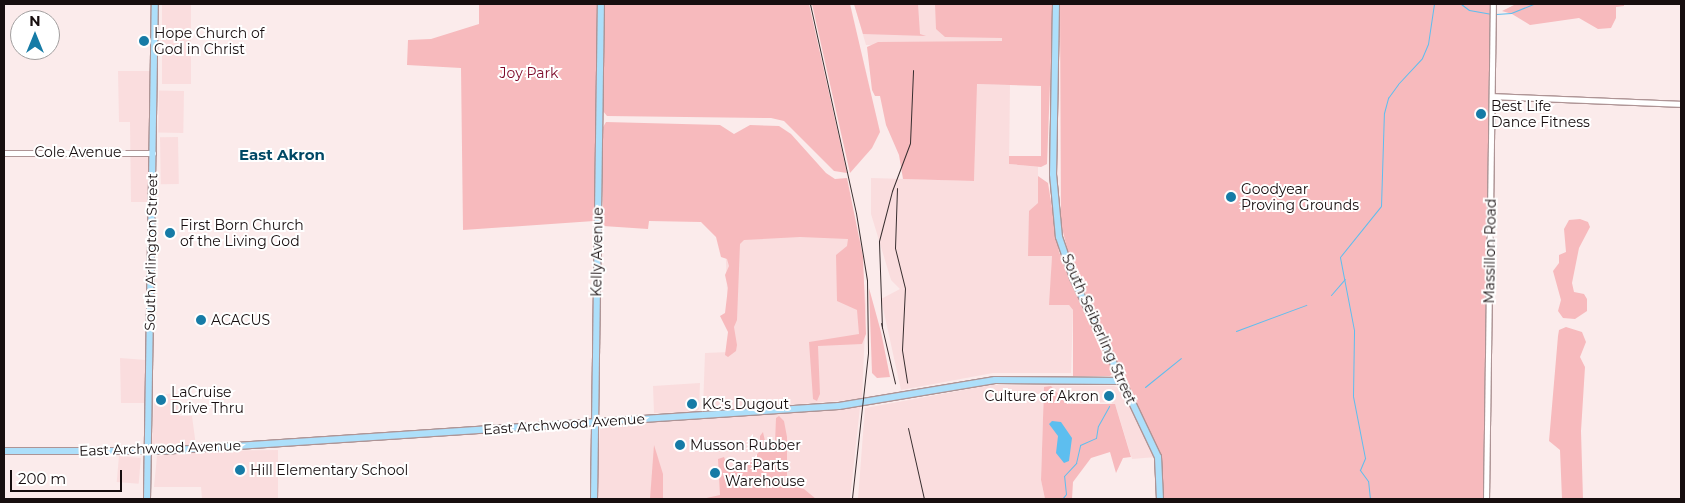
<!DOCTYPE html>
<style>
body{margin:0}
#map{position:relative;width:1685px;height:503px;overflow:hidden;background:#fbebeb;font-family:Montserrat,sans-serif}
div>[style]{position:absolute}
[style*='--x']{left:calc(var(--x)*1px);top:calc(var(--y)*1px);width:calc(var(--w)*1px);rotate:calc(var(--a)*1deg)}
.built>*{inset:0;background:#faddde;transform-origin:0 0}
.green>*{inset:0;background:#f7babd}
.water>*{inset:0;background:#5dbeef}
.stream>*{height:1px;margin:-0.5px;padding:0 0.5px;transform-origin:0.5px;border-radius:0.5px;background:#5dbeef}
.roads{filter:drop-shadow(1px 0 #ae9495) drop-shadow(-1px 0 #ae9495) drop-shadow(0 1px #ae9495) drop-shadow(0 -1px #ae9495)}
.minor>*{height:5px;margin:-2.5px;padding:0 2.5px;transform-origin:2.5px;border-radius:2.5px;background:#fff}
.major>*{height:6px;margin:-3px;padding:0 3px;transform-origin:3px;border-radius:3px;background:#addffa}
.rail>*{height:1px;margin:-0.5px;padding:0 0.5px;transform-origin:0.5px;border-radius:0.5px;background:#382e2f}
.dots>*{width:14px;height:14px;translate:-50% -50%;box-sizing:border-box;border:2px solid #fff;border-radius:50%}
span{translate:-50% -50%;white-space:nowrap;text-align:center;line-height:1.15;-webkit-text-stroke:4px #fff;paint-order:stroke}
.poi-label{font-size:14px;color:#170e0f}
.left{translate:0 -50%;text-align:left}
.right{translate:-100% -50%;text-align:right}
.park-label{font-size:14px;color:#7d0928}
.street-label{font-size:14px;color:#170e0f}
.neighbourhood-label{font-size:15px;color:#004966;font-weight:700}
.frame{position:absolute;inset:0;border:5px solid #170e0f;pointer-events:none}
.north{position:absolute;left:10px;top:10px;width:50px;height:50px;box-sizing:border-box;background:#fff;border:1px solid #a29f9f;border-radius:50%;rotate:0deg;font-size:14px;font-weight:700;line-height:20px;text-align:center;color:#170e0f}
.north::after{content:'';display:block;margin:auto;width:18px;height:22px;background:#167ba6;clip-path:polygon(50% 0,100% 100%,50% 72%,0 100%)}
.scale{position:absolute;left:10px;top:470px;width:112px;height:22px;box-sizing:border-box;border:2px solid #170e0f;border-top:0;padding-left:6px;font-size:15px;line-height:18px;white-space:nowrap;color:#170e0f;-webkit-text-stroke:4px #fff;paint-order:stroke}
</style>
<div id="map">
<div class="built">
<i style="left:162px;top:4px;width:29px;height:80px"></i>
<i style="clip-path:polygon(854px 4px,1003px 4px,1002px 42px,866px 45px)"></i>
<i style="clip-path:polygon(118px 71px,154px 71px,152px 202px,131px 202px,130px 122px,119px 122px)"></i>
<i style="clip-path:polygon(976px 84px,1010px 85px,1009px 164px,1038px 167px,1038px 203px,1028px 256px,1052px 256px,1050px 304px,1069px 305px,1073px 310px,1071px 373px,993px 373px,901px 390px,881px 299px,900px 289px,891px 280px,871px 214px,871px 178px,974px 181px)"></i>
<i style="left:184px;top:91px;width:42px;height:25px;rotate:91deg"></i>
<i style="left:178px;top:137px;width:47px;height:18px;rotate:89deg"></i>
<i style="clip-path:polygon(725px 232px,860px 238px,866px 306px,862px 399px,713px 411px,703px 408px,705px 353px,729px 352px)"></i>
<i style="clip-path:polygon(120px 358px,146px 360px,144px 403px,121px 403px)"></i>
<i style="clip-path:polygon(700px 383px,699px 409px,696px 412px,654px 413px,653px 386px)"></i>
<i style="clip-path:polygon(991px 385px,1114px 386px,1125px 391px,1156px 457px,1132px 459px,1116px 407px,1110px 402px,1067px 404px,1051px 387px,1044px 387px,1041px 480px,1045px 499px,858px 499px,865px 408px)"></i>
<i style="clip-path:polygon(177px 393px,179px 416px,192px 416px,196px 446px,157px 448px,152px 443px,154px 400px,156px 395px)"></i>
<i style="clip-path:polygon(860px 407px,850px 499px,597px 499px,600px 426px)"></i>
<i style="clip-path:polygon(278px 450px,278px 499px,202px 499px,201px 487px,154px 487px,157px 456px,202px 451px)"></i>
<i style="left:119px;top:456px;width:22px;height:26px;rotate:5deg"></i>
</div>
<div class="green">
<i style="clip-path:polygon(479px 4px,597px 4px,594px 221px,463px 230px,461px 68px,407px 65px,408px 40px,431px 39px,479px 24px)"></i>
<i style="clip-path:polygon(605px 4px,809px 4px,847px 173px,834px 171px,784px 121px,771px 118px,607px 116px,603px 111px)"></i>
<i style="clip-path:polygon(812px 4px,850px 4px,880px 132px,872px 148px,850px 173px)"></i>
<i style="clip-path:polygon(854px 4px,918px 4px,920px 34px,926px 36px,863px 34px)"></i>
<i style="clip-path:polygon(935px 4px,1053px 4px,1047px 164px,1041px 167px,1009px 164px,1009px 156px,1041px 156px,1041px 86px,977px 84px,974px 181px,903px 179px,899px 155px,886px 125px,880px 96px,875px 96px,872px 90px,867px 47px,878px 42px,1002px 41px,1002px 38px,945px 37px,936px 29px)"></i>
<i style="clip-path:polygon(1060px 4px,1490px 4px,1483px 499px,1164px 499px,1161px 457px,1070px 260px,1061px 224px)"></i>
<i style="clip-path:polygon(1516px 4px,1624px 4px,1624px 6px,1616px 7px,1616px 18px,1611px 28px,1598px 29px,1579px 18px,1530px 25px,1512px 14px,1502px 11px)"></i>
<i style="clip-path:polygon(606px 122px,720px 125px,734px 134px,750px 125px,779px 126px,791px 134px,826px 173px,835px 179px,847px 178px,863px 257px,866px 334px,862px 344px,818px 346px,820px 394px,817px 401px,813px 399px,809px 342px,859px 334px,857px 310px,837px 301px,836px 255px,847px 246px,848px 239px,800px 237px,744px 240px,740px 244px,737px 320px,734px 327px,737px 345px,736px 351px,728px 357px,725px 355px,728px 332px,720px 316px,725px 313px,728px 288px,725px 275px,729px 266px,727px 259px,721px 257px,716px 237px,701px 222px,649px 221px,648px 229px,603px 226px,602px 129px)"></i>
<i style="clip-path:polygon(1038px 176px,1048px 183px,1059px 252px,1114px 372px,1110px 376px,1073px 376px,1073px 310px,1069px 305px,1049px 305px,1052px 256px,1028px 256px,1029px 211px,1038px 203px)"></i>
<i style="clip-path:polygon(1580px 219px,1588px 222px,1590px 227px,1579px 248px,1572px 283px,1574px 292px,1584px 294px,1587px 299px,1587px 311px,1575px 319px,1563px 318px,1558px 311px,1561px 300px,1553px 271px,1559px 263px,1559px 255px,1566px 252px,1564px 229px,1569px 220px)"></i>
<i style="clip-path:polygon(869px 288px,881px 332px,890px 377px,877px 378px,872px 373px)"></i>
<i style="clip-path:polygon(1566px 327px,1582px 332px,1586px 342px,1580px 357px,1585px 367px,1581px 431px,1583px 499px,1562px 499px,1560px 450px,1549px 441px,1558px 336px,1559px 330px)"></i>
<i style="clip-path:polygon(1051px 386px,1067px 404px,1115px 404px,1131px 457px,1123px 458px,1116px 473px,1110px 452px,1091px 458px,1073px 482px,1072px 499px,1045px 499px,1041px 480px,1044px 387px)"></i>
<i style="clip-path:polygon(779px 416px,784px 421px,787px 437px,787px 477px,791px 486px,804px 489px,816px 499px,702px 499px,720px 495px,718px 459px,724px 457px,728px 467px,745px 466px,760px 451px,760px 436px,763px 432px,765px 441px,775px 443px,776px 418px)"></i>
<i style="clip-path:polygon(654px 445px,663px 474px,663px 499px,650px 499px)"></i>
</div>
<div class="water">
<i style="clip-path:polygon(1052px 421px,1061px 422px,1072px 438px,1069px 461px,1064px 463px,1056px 453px,1058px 436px,1049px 424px)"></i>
</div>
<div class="stream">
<i style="--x:1461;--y:4;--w:10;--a:37"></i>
<i style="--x:1469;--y:10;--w:23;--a:10"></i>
<i style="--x:1496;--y:14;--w:15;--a:-4"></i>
<i style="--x:1511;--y:13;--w:24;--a:-22"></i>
<i style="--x:1331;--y:295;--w:21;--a:-49"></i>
<i style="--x:1236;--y:331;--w:75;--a:-20.4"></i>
<i style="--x:1145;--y:387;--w:46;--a:-38.9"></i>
<i style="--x:1062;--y:499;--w:6;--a:-51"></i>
<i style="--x:1066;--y:494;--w:18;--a:-96"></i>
<i style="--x:1064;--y:476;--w:18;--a:-47"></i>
<i style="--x:1076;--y:463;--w:18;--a:-77"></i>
<i style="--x:1080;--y:445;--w:17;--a:-24"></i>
<i style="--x:1096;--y:438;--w:12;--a:-81"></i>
<i style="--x:1098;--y:426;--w:23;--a:-61"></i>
<i style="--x:1370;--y:499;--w:18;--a:-96"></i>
<i style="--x:1368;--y:481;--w:14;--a:-126"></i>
<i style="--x:1360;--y:470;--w:13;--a:-67"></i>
<i style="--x:1365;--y:458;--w:63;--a:-101"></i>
<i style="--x:1353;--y:396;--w:66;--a:-89.1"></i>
<i style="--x:1354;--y:330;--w:74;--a:-100.9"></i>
<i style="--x:1340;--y:257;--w:65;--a:-51.2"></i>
<i style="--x:1381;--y:206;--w:93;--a:-88.2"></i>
<i style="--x:1384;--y:113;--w:16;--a:-75"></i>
<i style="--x:1388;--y:98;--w:17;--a:-54"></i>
<i style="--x:1398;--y:84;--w:35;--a:-47"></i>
<i style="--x:1422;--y:58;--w:15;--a:-67"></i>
<i style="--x:1428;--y:44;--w:40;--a:-81.5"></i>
</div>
<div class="roads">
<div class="minor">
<i style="--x:1492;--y:96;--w:189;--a:2.4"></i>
<i style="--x:4;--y:153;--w:149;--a:0"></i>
<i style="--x:1486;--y:499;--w:495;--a:-89.2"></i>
</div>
<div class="major">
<i style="--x:1056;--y:4;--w:170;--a:91"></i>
<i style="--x:1053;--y:174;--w:63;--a:84.6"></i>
<i style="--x:1059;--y:237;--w:43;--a:71.1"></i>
<i style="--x:1073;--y:278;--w:198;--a:64.6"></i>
<i style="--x:1158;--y:457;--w:42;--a:87.3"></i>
<i style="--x:4;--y:451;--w:157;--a:0"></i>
<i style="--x:161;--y:451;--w:679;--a:-3.8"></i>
<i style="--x:839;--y:406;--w:158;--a:-9.5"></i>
<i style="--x:995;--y:380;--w:127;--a:0.5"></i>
<i style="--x:147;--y:499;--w:495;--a:-89.1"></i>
<i style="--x:594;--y:499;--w:495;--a:-89.2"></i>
</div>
</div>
<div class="rail">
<i style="--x:810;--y:4;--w:214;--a:77.6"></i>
<i style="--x:856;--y:213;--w:68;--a:80.7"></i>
<i style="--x:867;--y:280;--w:73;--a:89.2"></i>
<i style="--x:868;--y:353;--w:147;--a:96.3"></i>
<i style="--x:897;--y:188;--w:60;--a:91.9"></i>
<i style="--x:895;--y:248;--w:41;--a:76"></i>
<i style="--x:905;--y:288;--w:62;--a:92.8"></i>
<i style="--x:902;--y:350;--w:33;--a:81"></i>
<i style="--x:881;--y:323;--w:62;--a:76.9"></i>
<i style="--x:882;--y:328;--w:87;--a:-92"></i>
<i style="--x:879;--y:241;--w:52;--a:-75.4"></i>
<i style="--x:892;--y:191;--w:51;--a:-69.4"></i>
<i style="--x:910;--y:143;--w:73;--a:-87.6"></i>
<i style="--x:908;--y:428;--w:73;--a:77.3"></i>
</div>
<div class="dots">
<i style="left:144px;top:41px;background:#167ba6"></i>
<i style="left:1481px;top:114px;background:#167ba6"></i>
<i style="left:1231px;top:197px;background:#167ba6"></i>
<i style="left:170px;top:233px;background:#167ba6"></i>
<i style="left:201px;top:320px;background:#167ba6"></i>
<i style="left:1109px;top:396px;background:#167ba6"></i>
<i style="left:161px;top:400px;background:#167ba6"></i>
<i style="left:692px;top:404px;background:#167ba6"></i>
<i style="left:680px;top:445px;background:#167ba6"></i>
<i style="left:240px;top:470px;background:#167ba6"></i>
<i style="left:715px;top:473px;background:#167ba6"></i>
</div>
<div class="poi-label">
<span class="left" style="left:154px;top:41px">Hope Church of<br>God in Christ</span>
<span class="left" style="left:1491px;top:114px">Best Life<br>Dance Fitness</span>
<span class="left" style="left:1241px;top:197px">Goodyear<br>Proving Grounds</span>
<span class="left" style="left:180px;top:233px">First Born Church<br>of the Living God</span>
<span class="left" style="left:211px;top:320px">ACACUS</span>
<span class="left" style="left:171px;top:400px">LaCruise<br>Drive Thru</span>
<span class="right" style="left:1099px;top:396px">Culture of Akron</span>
<span class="left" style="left:702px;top:404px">KC's Dugout</span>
<span class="left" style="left:690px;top:445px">Musson Rubber</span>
<span class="left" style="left:725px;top:473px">Car Parts<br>Warehouse</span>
<span class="left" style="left:250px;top:470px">Hill Elementary School</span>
</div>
<div class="park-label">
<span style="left:529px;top:73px">Joy Park</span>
</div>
<div class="street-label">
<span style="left:78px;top:152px">Cole Avenue</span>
<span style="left:1490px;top:251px;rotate:-89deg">Massillon Road</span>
<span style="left:151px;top:252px;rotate:-89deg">South Arlington Street</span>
<span style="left:597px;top:252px;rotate:-89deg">Kelly Avenue</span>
<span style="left:1099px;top:329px;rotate:66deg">South Seiberling Street</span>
<span style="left:564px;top:424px;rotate:-4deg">East Archwood Avenue</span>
<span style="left:160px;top:448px;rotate:-2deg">East Archwood Avenue</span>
</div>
<div class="neighbourhood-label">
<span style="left:282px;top:155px">East Akron</span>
</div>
<div class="frame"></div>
<div class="north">N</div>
<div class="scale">200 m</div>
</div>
